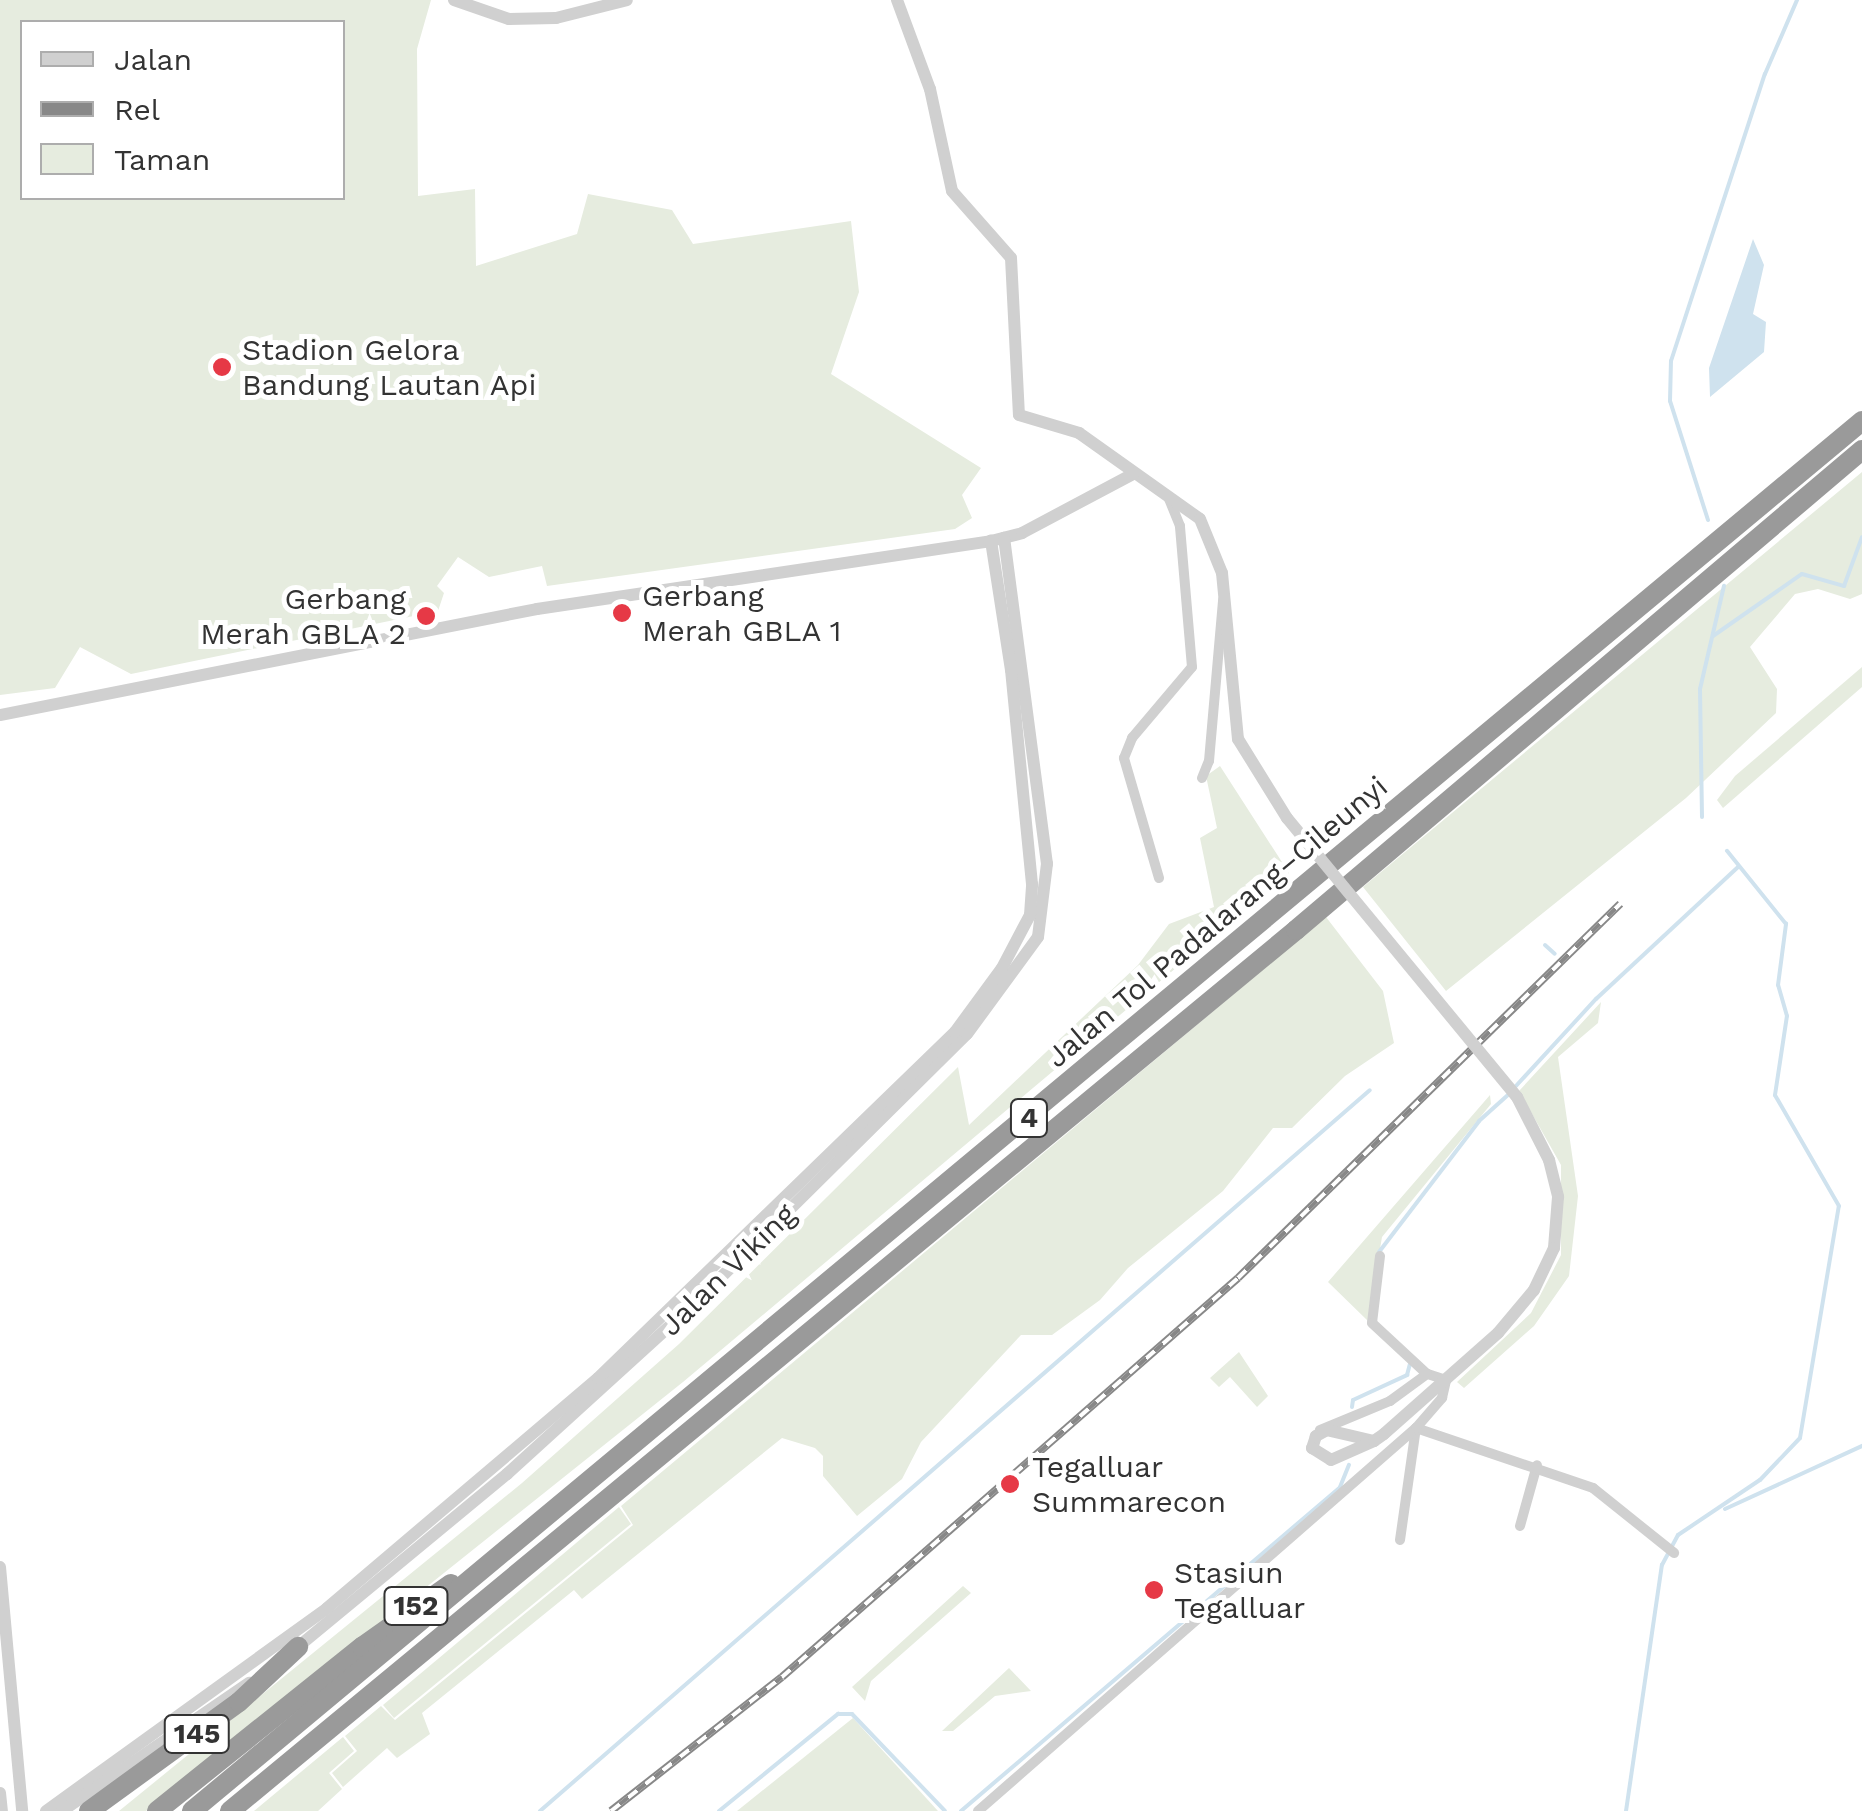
<!DOCTYPE html>
<meta charset="utf-8">
<style>
body{margin:0}
#map{position:relative;width:1862px;height:1811px;overflow:hidden;background:#fff;font-family:"Work Sans",sans-serif}
div>[style]{position:absolute}
[style*='--x']{left:calc(var(--x)*1px);top:calc(var(--y)*1px);width:calc(var(--w)*1px);rotate:calc(var(--a)*1deg)}
.green>*{inset:0;background:#e6ecdf}
.water>*{inset:0;background:#cfe2ee}
.stream>*{height:4px;margin:-2px;padding:0 2px;transform-origin:2px;border-radius:2px;background:#cfe2ee}
.minor>*{height:10px;margin:-5px;padding:0 5px;transform-origin:5px;border-radius:5px;background:#d0d0d0}
.tertiary>*{height:12px;margin:-6px;padding:0 6px;transform-origin:6px;border-radius:6px;background:#d0d0d0}
.motorway>*{height:20px;margin:-10px;padding:0 10px;transform-origin:10px;border-radius:10px;background:#9a9a9a}
.rail>*{height:8px;margin-top:-4px;transform-origin:0;background:repeating-linear-gradient(90deg,#fff 0 11px,#888 0 22px);box-sizing:border-box;border-block:2px solid #888}
.tertiary-bridge>*{height:12px;margin:-6px;padding:0 6px;transform-origin:6px;border-radius:6px;background:#d0d0d0}
.dots>*{width:28px;height:28px;translate:-50% -50%;box-sizing:border-box;border:5px solid #fff;border-radius:50%}
span{translate:-50% -50%;white-space:nowrap;text-align:center;line-height:1.15;-webkit-text-stroke:10px #fff;paint-order:stroke}
.shield-label span{padding:2px 8px;background:#fff;border:2px solid;border-radius:8px;-webkit-text-stroke-width:0}
.shield-label{font-size:28px;color:#333;font-weight:700}
.poi-label{font-size:30px;color:#333}
.left{translate:0 -50%;text-align:left}
.right{translate:-100% -50%;text-align:right}
.street-label{font-size:30px;color:#333}
.legend{position:absolute;left:20px;top:20px;width:325px;height:180px;box-sizing:border-box;background:#fff;border:2px solid #adadad;margin:0;padding:12px 18px;list-style:none;font-size:30px;color:#333}
.legend li{display:flex;align-items:center;gap:20px;height:50px}
.legend b{width:50px;border:2px solid #adadad}
</style>
<div id="map">
<div class="green">
<i style="clip-path:polygon(evenodd,0 0,431px 0,417px 49px,418px 196px,475px 189px,476px 266px,577px 234px,588px 194px,672px 210px,693px 244px,851px 221px,859px 292px,831px 374px,981px 468px,962px 495px,972px 518px,955px 529px,547px 586px,542px 566px,489px 577px,458px 557px,437px 586px,444px 593px,438px 611px,131px 674px,80px 647px,55px 688px,0 695px,0 0,22px 22px,342px 22px,342px 198px,22px 198px,22px 22px)"></i>
<i style="clip-path:polygon(1862px 472px,1862px 594px,1850px 599px,1818px 589px,1795px 594px,1750px 647px,1777px 689px,1776px 713px,1686px 798px,1446px 991px,1363px 887px)"></i>
<i style="clip-path:polygon(1862px 667px,1862px 687px,1723px 808px,1717px 800px,1735px 776px)"></i>
<i style="clip-path:polygon(1220px 766px,1289px 873px,683px 1382px,146px 1811px,119px 1811px,522px 1483px,679px 1344px,958px 1067px,969px 1125px,1138px 965px,1169px 924px,1214px 907px,1200px 838px,1217px 828px,1206px 776px)"></i>
<i style="clip-path:polygon(1326px 917px,1383px 991px,1394px 1043px,1345px 1076px,1292px 1128px,1273px 1128px,1223px 1191px,1128px 1268px,1100px 1300px,1052px 1335px,1021px 1335px,921px 1442px,902px 1479px,857px 1516px,823px 1476px,823px 1456px,815px 1448px,782px 1438px,582px 1599px,574px 1590px,422px 1713px,430px 1734px,397px 1758px,387px 1748px,343px 1787px,332px 1773px,357px 1751px,345px 1736px,381px 1706px,395px 1720px,633px 1525px,621px 1506px)"></i>
<i style="clip-path:polygon(1601px 1002px,1598px 1023px,1558px 1057px,1578px 1196px,1569px 1276px,1534px 1326px,1464px 1388px,1457px 1382px,1531px 1313px,1561px 1255px,1561px 1165px,1519px 1091px)"></i>
<i style="clip-path:polygon(1490px 1095px,1491px 1104px,1382px 1237px,1368px 1321px,1328px 1282px)"></i>
<i style="clip-path:polygon(1239px 1352px,1268px 1396px,1257px 1407px,1230px 1377px,1219px 1387px,1210px 1378px)"></i>
<i style="clip-path:polygon(619px 1507px,631px 1524px,394px 1718px,383px 1705px)"></i>
<i style="clip-path:polygon(963px 1586px,971px 1593px,871px 1681px,865px 1701px,852px 1687px)"></i>
<i style="clip-path:polygon(1009px 1668px,1031px 1691px,995px 1696px,953px 1731px,942px 1731px)"></i>
<i style="clip-path:polygon(853px 1718px,938px 1811px,737px 1811px)"></i>
<i style="clip-path:polygon(343px 1737px,354px 1751px,329px 1773px,342px 1789px,318px 1811px,254px 1811px)"></i>
</div>
<div class="water">
<i style="clip-path:polygon(1753px 239px,1764px 265px,1753px 314px,1766px 322px,1764px 352px,1710px 397px,1709px 368px)"></i>
</div>
<div class="stream">
<i style="--x:1708;--y:520;--w:125;--a:-107.7"></i>
<i style="--x:1670;--y:401;--w:40;--a:-88.6"></i>
<i style="--x:1671;--y:361;--w:302;--a:-71.9"></i>
<i style="--x:1765;--y:74;--w:81;--a:-66.6"></i>
<i style="--x:1713;--y:636;--w:108;--a:-34.9"></i>
<i style="--x:1802;--y:574;--w:44;--a:15.9"></i>
<i style="--x:1844;--y:586;--w:52;--a:-69.8"></i>
<i style="--x:1702;--y:817;--w:128;--a:-90.9"></i>
<i style="--x:1700;--y:689;--w:106;--a:-76.9"></i>
<i style="--x:1545;--y:945;--w:13;--a:42"></i>
<i style="--x:1515;--y:1087;--w:120;--a:-47.4"></i>
<i style="--x:1596;--y:999;--w:195;--a:-42.9"></i>
<i style="--x:1379;--y:1252;--w:165;--a:-52.6"></i>
<i style="--x:1479;--y:1121;--w:40;--a:-42"></i>
<i style="--x:1352;--y:1407;--w:7;--a:-82"></i>
<i style="--x:1353;--y:1400;--w:60;--a:-24.8"></i>
<i style="--x:1407;--y:1375;--w:11;--a:-75"></i>
<i style="--x:1725;--y:1509;--w:151;--a:-24.7"></i>
<i style="--x:540;--y:1811;--w:1099;--a:-40.98"></i>
<i style="--x:719;--y:1811;--w:154;--a:-39.2"></i>
<i style="--x:838;--y:1714;--w:14;--a:0"></i>
<i style="--x:852;--y:1714;--w:134;--a:46.2"></i>
<i style="--x:961;--y:1811;--w:499;--a:-40.5"></i>
<i style="--x:1340;--y:1487;--w:24;--a:-68"></i>
<i style="--x:1626;--y:1811;--w:249;--a:-81.7"></i>
<i style="--x:1662;--y:1565;--w:34;--a:-62"></i>
<i style="--x:1678;--y:1535;--w:99;--a:-33.9"></i>
<i style="--x:1760;--y:1480;--w:58;--a:-46.4"></i>
<i style="--x:1800;--y:1438;--w:235;--a:-80.5"></i>
<i style="--x:1839;--y:1206;--w:128;--a:-120"></i>
<i style="--x:1775;--y:1095;--w:80;--a:-81.4"></i>
<i style="--x:1787;--y:1016;--w:32;--a:-106"></i>
<i style="--x:1778;--y:985;--w:62;--a:-82.5"></i>
<i style="--x:1786;--y:924;--w:94;--a:-128.9"></i>
</div>
<div class="minor">
<i style="--x:1202;--y:778;--w:18;--a:-68"></i>
<i style="--x:1209;--y:761;--w:162;--a:-85"></i>
<i style="--x:1159;--y:878;--w:125;--a:-106.3"></i>
<i style="--x:1124;--y:758;--w:22;--a:-68"></i>
<i style="--x:1132;--y:738;--w:93;--a:-49.8"></i>
<i style="--x:1192;--y:667;--w:142;--a:-94.9"></i>
<i style="--x:1180;--y:526;--w:32;--a:-112"></i>
<i style="--x:1380;--y:1256;--w:67;--a:96.8"></i>
<i style="--x:1372;--y:1323;--w:75;--a:42.8"></i>
<i style="--x:1520;--y:1526;--w:63;--a:-74.4"></i>
<i style="--x:1400;--y:1540;--w:113;--a:-81.9"></i>
<i style="--x:1416;--y:1428;--w:187;--a:18.7"></i>
<i style="--x:1593;--y:1488;--w:104;--a:38.7"></i>
<i style="--x:978;--y:1811;--w:582;--a:-41.17"></i>
<i style="--x:1416;--y:1428;--w:40;--a:-49"></i>
<i style="--x:1442;--y:1398;--w:18;--a:-77"></i>
<i style="--x:1446;--y:1380;--w:20;--a:-162"></i>
<i style="--x:1427;--y:1374;--w:46;--a:143.9"></i>
<i style="--x:1390;--y:1401;--w:76;--a:157.5"></i>
</div>
<div class="tertiary">
<i style="--x:454;--y:0;--w:58;--a:19.1"></i>
<i style="--x:509;--y:19;--w:47;--a:-1.2"></i>
<i style="--x:556;--y:18;--w:73;--a:-14.2"></i>
<i style="--x:897;--y:0;--w:95;--a:69.7"></i>
<i style="--x:930;--y:89;--w:104;--a:77.8"></i>
<i style="--x:952;--y:191;--w:89;--a:48.6"></i>
<i style="--x:1011;--y:258;--w:157;--a:87.1"></i>
<i style="--x:1019;--y:415;--w:63;--a:16.7"></i>
<i style="--x:1079;--y:433;--w:148;--a:35.4"></i>
<i style="--x:1200;--y:519;--w:58;--a:67.8"></i>
<i style="--x:1222;--y:573;--w:167;--a:84.5"></i>
<i style="--x:1238;--y:739;--w:93;--a:58.2"></i>
<i style="--x:0;--y:715;--w:547;--a:-11.17"></i>
<i style="--x:537;--y:609;--w:459;--a:-8.5"></i>
<i style="--x:991;--y:541;--w:32;--a:-14"></i>
<i style="--x:1022;--y:533;--w:126;--a:-28"></i>
<i style="--x:1374;--y:1441;--w:48;--a:-166.8"></i>
<i style="--x:1327;--y:1430;--w:13;--a:151"></i>
<i style="--x:1316;--y:1436;--w:13;--a:108"></i>
<i style="--x:1312;--y:1448;--w:22;--a:32"></i>
<i style="--x:1331;--y:1460;--w:47;--a:-23.8"></i>
<i style="--x:1374;--y:1441;--w:12;--a:-35"></i>
<i style="--x:0;--y:1567;--w:245;--a:84.8"></i>
<i style="--x:293;--y:1651;--w:278;--a:-39.6"></i>
<i style="--x:507;--y:1474;--w:256;--a:-42.3"></i>
<i style="--x:696;--y:1302;--w:381;--a:-44.7"></i>
<i style="--x:967;--y:1034;--w:120;--a:-53.8"></i>
<i style="--x:1038;--y:937;--w:74;--a:-83"></i>
<i style="--x:1047;--y:864;--w:329;--a:-97.5"></i>
<i style="--x:0;--y:1793;--w:18;--a:84"></i>
<i style="--x:46;--y:1811;--w:347;--a:-35.8"></i>
<i style="--x:327;--y:1608;--w:355;--a:-40.3"></i>
<i style="--x:598;--y:1378;--w:497;--a:-44.1"></i>
<i style="--x:955;--y:1032;--w:79;--a:-53.7"></i>
<i style="--x:1002;--y:968;--w:60;--a:-62.2"></i>
<i style="--x:1030;--y:915;--w:31;--a:-86"></i>
<i style="--x:1032;--y:884;--w:215;--a:-95.6"></i>
<i style="--x:1011;--y:670;--w:131;--a:-98.8"></i>
<i style="--x:62;--y:1811;--w:227;--a:-34.4"></i>
</div>
<div class="motorway">
<i style="--x:89;--y:1811;--w:185;--a:-36"></i>
<i style="--x:239;--y:1702;--w:81;--a:-43"></i>
<i style="--x:157;--y:1811;--w:263;--a:-38.7"></i>
<i style="--x:362;--y:1647;--w:109;--a:-35.3"></i>
<i style="--x:192;--y:1811;--w:2173;--a:-39.77"></i>
<i style="--x:230;--y:1811;--w:1383;--a:-39.57"></i>
<i style="--x:1296;--y:930;--w:742;--a:-40.3"></i>
</div>
<div class="rail">
<i style="--x:611;--y:1811;--w:217;--a:-38.1"></i>
<i style="--x:782;--y:1677;--w:606;--a:-41.19"></i>
<i style="--x:1238;--y:1278;--w:535;--a:-44.39"></i>
</div>
<div class="tertiary-bridge">
<i style="--x:1287;--y:818;--w:362;--a:50.5"></i>
<i style="--x:1517;--y:1097;--w:71;--a:63.1"></i>
<i style="--x:1549;--y:1160;--w:38;--a:76"></i>
<i style="--x:1558;--y:1197;--w:51;--a:94.5"></i>
<i style="--x:1554;--y:1248;--w:47;--a:115.5"></i>
<i style="--x:1534;--y:1290;--w:56;--a:129.9"></i>
<i style="--x:1498;--y:1333;--w:152;--a:138.5"></i>
</div>
<div class="dots">
<i style="left:222px;top:367px;background:#e63946"></i>
<i style="left:622px;top:613px;background:#e63946"></i>
<i style="left:426px;top:616px;background:#e63946"></i>
<i style="left:1010px;top:1484px;background:#e63946"></i>
<i style="left:1154px;top:1590px;background:#e63946"></i>
</div>
<div class="shield-label">
<span style="left:1029px;top:1118px">4</span>
<span style="left:416px;top:1606px">152</span>
<span style="left:197px;top:1734px">145</span>
</div>
<div class="poi-label">
<span class="left" style="left:242px;top:367px">Stadion Gelora<br>Bandung Lautan Api</span>
<span class="left" style="left:642px;top:613px">Gerbang<br>Merah GBLA 1</span>
<span class="right" style="left:406px;top:616px">Gerbang<br>Merah GBLA 2</span>
<span class="left" style="left:1032px;top:1484px">Tegalluar<br>Summarecon</span>
<span class="left" style="left:1174px;top:1590px">Stasiun<br>Tegalluar</span>
</div>
<div class="street-label">
<span style="left:1217px;top:922px;rotate:-40deg">Jalan Tol Padalarang–Cileunyi</span>
<span style="left:728px;top:1270px;rotate:-44deg">Jalan Viking</span>
</div>
<ul class="legend">
<li><b style="height:12px;background:#d0d0d0"></b>Jalan</li>
<li><b style="height:12px;background:#888"></b>Rel</li>
<li><b style="height:28px;background:#e6ecdf"></b>Taman</li>
</ul>
</div>
